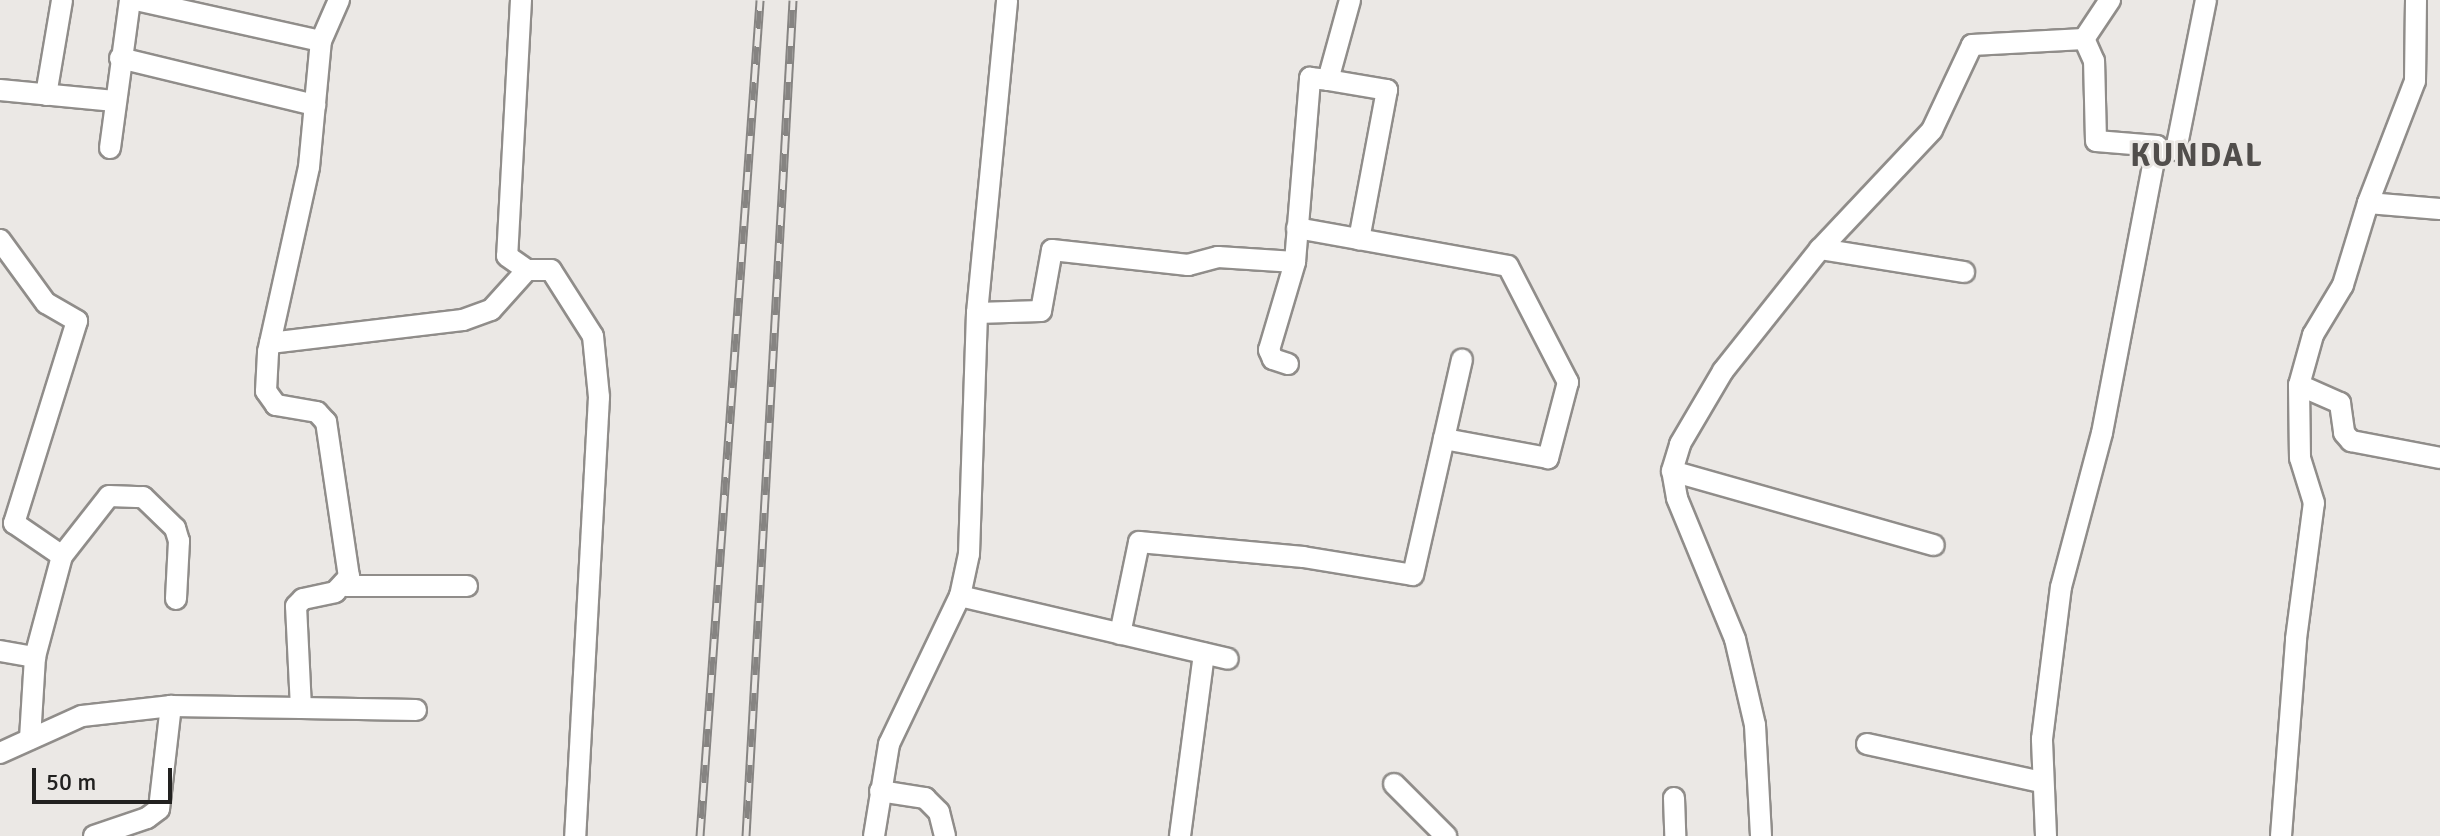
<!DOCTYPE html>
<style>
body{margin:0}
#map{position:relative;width:2440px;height:836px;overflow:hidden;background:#ebe8e5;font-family:Signika,sans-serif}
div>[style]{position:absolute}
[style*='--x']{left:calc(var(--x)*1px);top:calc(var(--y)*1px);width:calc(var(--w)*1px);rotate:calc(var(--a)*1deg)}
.roads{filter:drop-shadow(2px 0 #908d8a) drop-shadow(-2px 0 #908d8a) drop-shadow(0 2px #908d8a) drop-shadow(0 -2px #908d8a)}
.minor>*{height:20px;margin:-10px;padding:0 10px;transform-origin:10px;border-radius:10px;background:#fff}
.rail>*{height:9px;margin-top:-4.5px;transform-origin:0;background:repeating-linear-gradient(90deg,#ebe8e5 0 18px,#868482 0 36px);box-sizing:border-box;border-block:2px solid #868482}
span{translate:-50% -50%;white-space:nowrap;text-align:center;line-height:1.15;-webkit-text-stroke:6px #ebe8e5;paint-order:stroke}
.district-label{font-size:32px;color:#514e4c;font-weight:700;letter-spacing:2px}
.scale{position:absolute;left:32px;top:768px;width:140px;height:36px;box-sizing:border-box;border:4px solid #222120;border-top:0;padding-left:10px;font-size:24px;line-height:28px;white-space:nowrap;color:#222120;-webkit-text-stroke:6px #ebe8e5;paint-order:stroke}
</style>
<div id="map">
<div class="roads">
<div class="minor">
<i style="--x:136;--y:0;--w:189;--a:12.5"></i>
<i style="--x:521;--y:0;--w:256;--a:93.1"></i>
<i style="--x:507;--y:256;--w:24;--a:35"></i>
<i style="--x:527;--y:270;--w:24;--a:0"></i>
<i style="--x:551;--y:270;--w:78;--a:57.5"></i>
<i style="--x:593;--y:336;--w:61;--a:84.4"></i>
<i style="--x:599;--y:397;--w:440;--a:93.1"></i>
<i style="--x:2416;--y:0;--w:81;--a:90.7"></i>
<i style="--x:2415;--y:81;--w:131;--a:111.1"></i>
<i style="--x:2368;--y:203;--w:72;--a:4.8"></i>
<i style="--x:120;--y:58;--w:201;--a:13.6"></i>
<i style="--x:1328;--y:80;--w:60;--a:9.6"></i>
<i style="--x:1387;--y:90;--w:152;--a:100.6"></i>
<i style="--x:0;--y:90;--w:115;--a:5.5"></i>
<i style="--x:46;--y:95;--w:96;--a:-80.4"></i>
<i style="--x:110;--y:148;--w:149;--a:-82.3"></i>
<i style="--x:2176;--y:150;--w:153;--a:-78.7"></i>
<i style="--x:2368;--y:203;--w:86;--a:107"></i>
<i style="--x:2343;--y:285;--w:58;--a:121"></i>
<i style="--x:2313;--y:335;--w:52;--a:105.6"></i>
<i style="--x:2299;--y:385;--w:45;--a:23.7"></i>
<i style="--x:2340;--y:403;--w:30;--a:82"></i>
<i style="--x:2344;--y:433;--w:11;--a:49"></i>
<i style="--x:2351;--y:441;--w:91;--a:10.8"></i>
<i style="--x:1297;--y:228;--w:214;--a:10.2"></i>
<i style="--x:1508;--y:266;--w:131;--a:62.7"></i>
<i style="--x:1568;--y:382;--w:79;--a:104.7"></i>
<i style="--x:1548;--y:458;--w:106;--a:-169.6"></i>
<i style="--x:0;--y:240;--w:78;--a:53.9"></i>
<i style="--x:46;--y:303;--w:36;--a:30"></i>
<i style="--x:77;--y:321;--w:212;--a:107.3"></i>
<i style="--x:14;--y:523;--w:58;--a:34.5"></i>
<i style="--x:62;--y:556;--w:105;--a:105"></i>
<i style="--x:35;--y:657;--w:82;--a:93.5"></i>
<i style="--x:1820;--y:249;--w:146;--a:9.1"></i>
<i style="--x:977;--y:313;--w:64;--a:-1.8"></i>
<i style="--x:1041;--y:311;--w:62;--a:-79.8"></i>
<i style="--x:1052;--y:250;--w:137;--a:6.3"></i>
<i style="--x:1188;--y:265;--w:31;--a:-15"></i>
<i style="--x:1218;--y:257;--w:77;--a:3.7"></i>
<i style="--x:1295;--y:262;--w:185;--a:-85.3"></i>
<i style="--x:1310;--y:78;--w:18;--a:6"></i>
<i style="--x:1328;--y:80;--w:83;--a:-74.6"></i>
<i style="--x:270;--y:343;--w:194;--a:-6.8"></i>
<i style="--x:463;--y:320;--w:30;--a:-20"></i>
<i style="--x:491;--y:310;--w:54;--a:-48"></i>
<i style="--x:1288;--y:364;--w:16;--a:-162"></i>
<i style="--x:1273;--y:359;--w:10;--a:-114"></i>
<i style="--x:1269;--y:350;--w:92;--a:-73.5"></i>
<i style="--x:1672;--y:471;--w:272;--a:15.8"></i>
<i style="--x:62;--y:556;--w:76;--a:-51.9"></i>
<i style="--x:109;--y:496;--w:34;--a:2"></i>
<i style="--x:143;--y:497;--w:45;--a:44.1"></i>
<i style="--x:175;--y:528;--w:14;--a:73"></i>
<i style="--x:179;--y:541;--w:58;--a:93"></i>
<i style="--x:346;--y:586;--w:121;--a:0"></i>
<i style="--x:960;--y:596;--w:275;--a:13.2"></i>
<i style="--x:1120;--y:634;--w:94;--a:-78.3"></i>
<i style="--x:1139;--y:542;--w:165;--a:5.2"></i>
<i style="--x:1303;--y:557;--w:111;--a:9.3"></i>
<i style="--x:1413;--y:575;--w:221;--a:-77.2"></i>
<i style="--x:0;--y:651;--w:36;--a:10"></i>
<i style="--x:301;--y:708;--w:115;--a:1"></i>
<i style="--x:1867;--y:744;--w:179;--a:12.3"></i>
<i style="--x:0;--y:753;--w:90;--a:-24.3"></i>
<i style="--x:82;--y:716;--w:90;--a:-6.4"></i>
<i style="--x:171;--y:706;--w:130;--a:0.9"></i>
<i style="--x:301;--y:708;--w:102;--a:-92.8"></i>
<i style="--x:296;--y:606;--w:10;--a:-45"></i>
<i style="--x:303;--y:599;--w:33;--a:-12"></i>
<i style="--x:335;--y:592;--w:21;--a:-47"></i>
<i style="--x:349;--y:577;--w:157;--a:-98.4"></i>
<i style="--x:326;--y:422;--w:13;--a:-132"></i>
<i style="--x:317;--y:412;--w:42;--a:-170.3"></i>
<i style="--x:276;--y:405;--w:17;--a:-126"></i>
<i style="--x:266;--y:391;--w:39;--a:-87"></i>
<i style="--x:268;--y:352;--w:189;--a:-77.5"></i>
<i style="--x:309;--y:167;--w:127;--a:-84.6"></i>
<i style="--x:321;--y:41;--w:45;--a:-66.3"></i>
<i style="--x:1394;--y:784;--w:74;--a:45"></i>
<i style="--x:880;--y:791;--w:46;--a:8.8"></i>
<i style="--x:925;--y:798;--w:20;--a:45"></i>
<i style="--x:939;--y:812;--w:25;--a:76"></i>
<i style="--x:1674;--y:798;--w:38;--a:88"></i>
<i style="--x:94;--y:836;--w:56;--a:-18.8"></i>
<i style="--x:147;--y:818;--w:15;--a:-37"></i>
<i style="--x:159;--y:809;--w:104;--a:-83.4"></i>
<i style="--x:874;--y:836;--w:93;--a:-80.7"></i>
<i style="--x:889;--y:744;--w:164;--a:-64.4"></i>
<i style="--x:960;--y:596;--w:43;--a:-77.9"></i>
<i style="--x:969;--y:554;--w:241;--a:-88.1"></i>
<i style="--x:977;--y:313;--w:314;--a:-84.5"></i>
<i style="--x:1180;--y:836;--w:184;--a:-82.5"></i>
<i style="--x:1761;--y:836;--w:111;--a:-93.1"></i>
<i style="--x:1755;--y:725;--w:88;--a:-103.1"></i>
<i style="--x:1735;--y:639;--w:152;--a:-112.4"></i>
<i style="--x:1677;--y:498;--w:27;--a:-100"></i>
<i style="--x:1672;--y:471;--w:28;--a:-73"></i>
<i style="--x:1680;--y:444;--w:85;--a:-59.5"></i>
<i style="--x:1723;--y:371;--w:156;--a:-51.5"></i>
<i style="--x:1820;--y:249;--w:163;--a:-46.7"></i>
<i style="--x:1932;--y:130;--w:94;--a:-64.8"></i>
<i style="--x:1972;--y:45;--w:112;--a:-3.1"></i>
<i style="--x:2084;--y:39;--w:47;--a:-56.3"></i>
<i style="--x:2046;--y:836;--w:97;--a:-92.4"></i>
<i style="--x:2042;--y:739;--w:153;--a:-82.9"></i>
<i style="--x:2061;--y:587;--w:159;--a:-75.1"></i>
<i style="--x:2102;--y:433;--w:292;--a:-79.2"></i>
<i style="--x:2157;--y:146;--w:61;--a:-175.3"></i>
<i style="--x:2096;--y:141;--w:80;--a:-91.4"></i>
<i style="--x:2094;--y:61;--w:24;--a:-114"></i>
<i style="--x:2281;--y:836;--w:198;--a:-85.6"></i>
<i style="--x:2296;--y:639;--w:137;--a:-82.5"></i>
<i style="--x:2314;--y:503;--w:47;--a:-107.3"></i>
<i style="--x:2300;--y:458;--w:73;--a:-90.8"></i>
</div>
</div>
<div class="rail">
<i style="--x:700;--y:836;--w:838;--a:-85.89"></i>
<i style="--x:746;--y:836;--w:837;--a:-86.78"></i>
</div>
<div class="district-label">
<span style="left:2197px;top:156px">KUNDAL</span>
</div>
<div class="scale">50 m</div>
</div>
